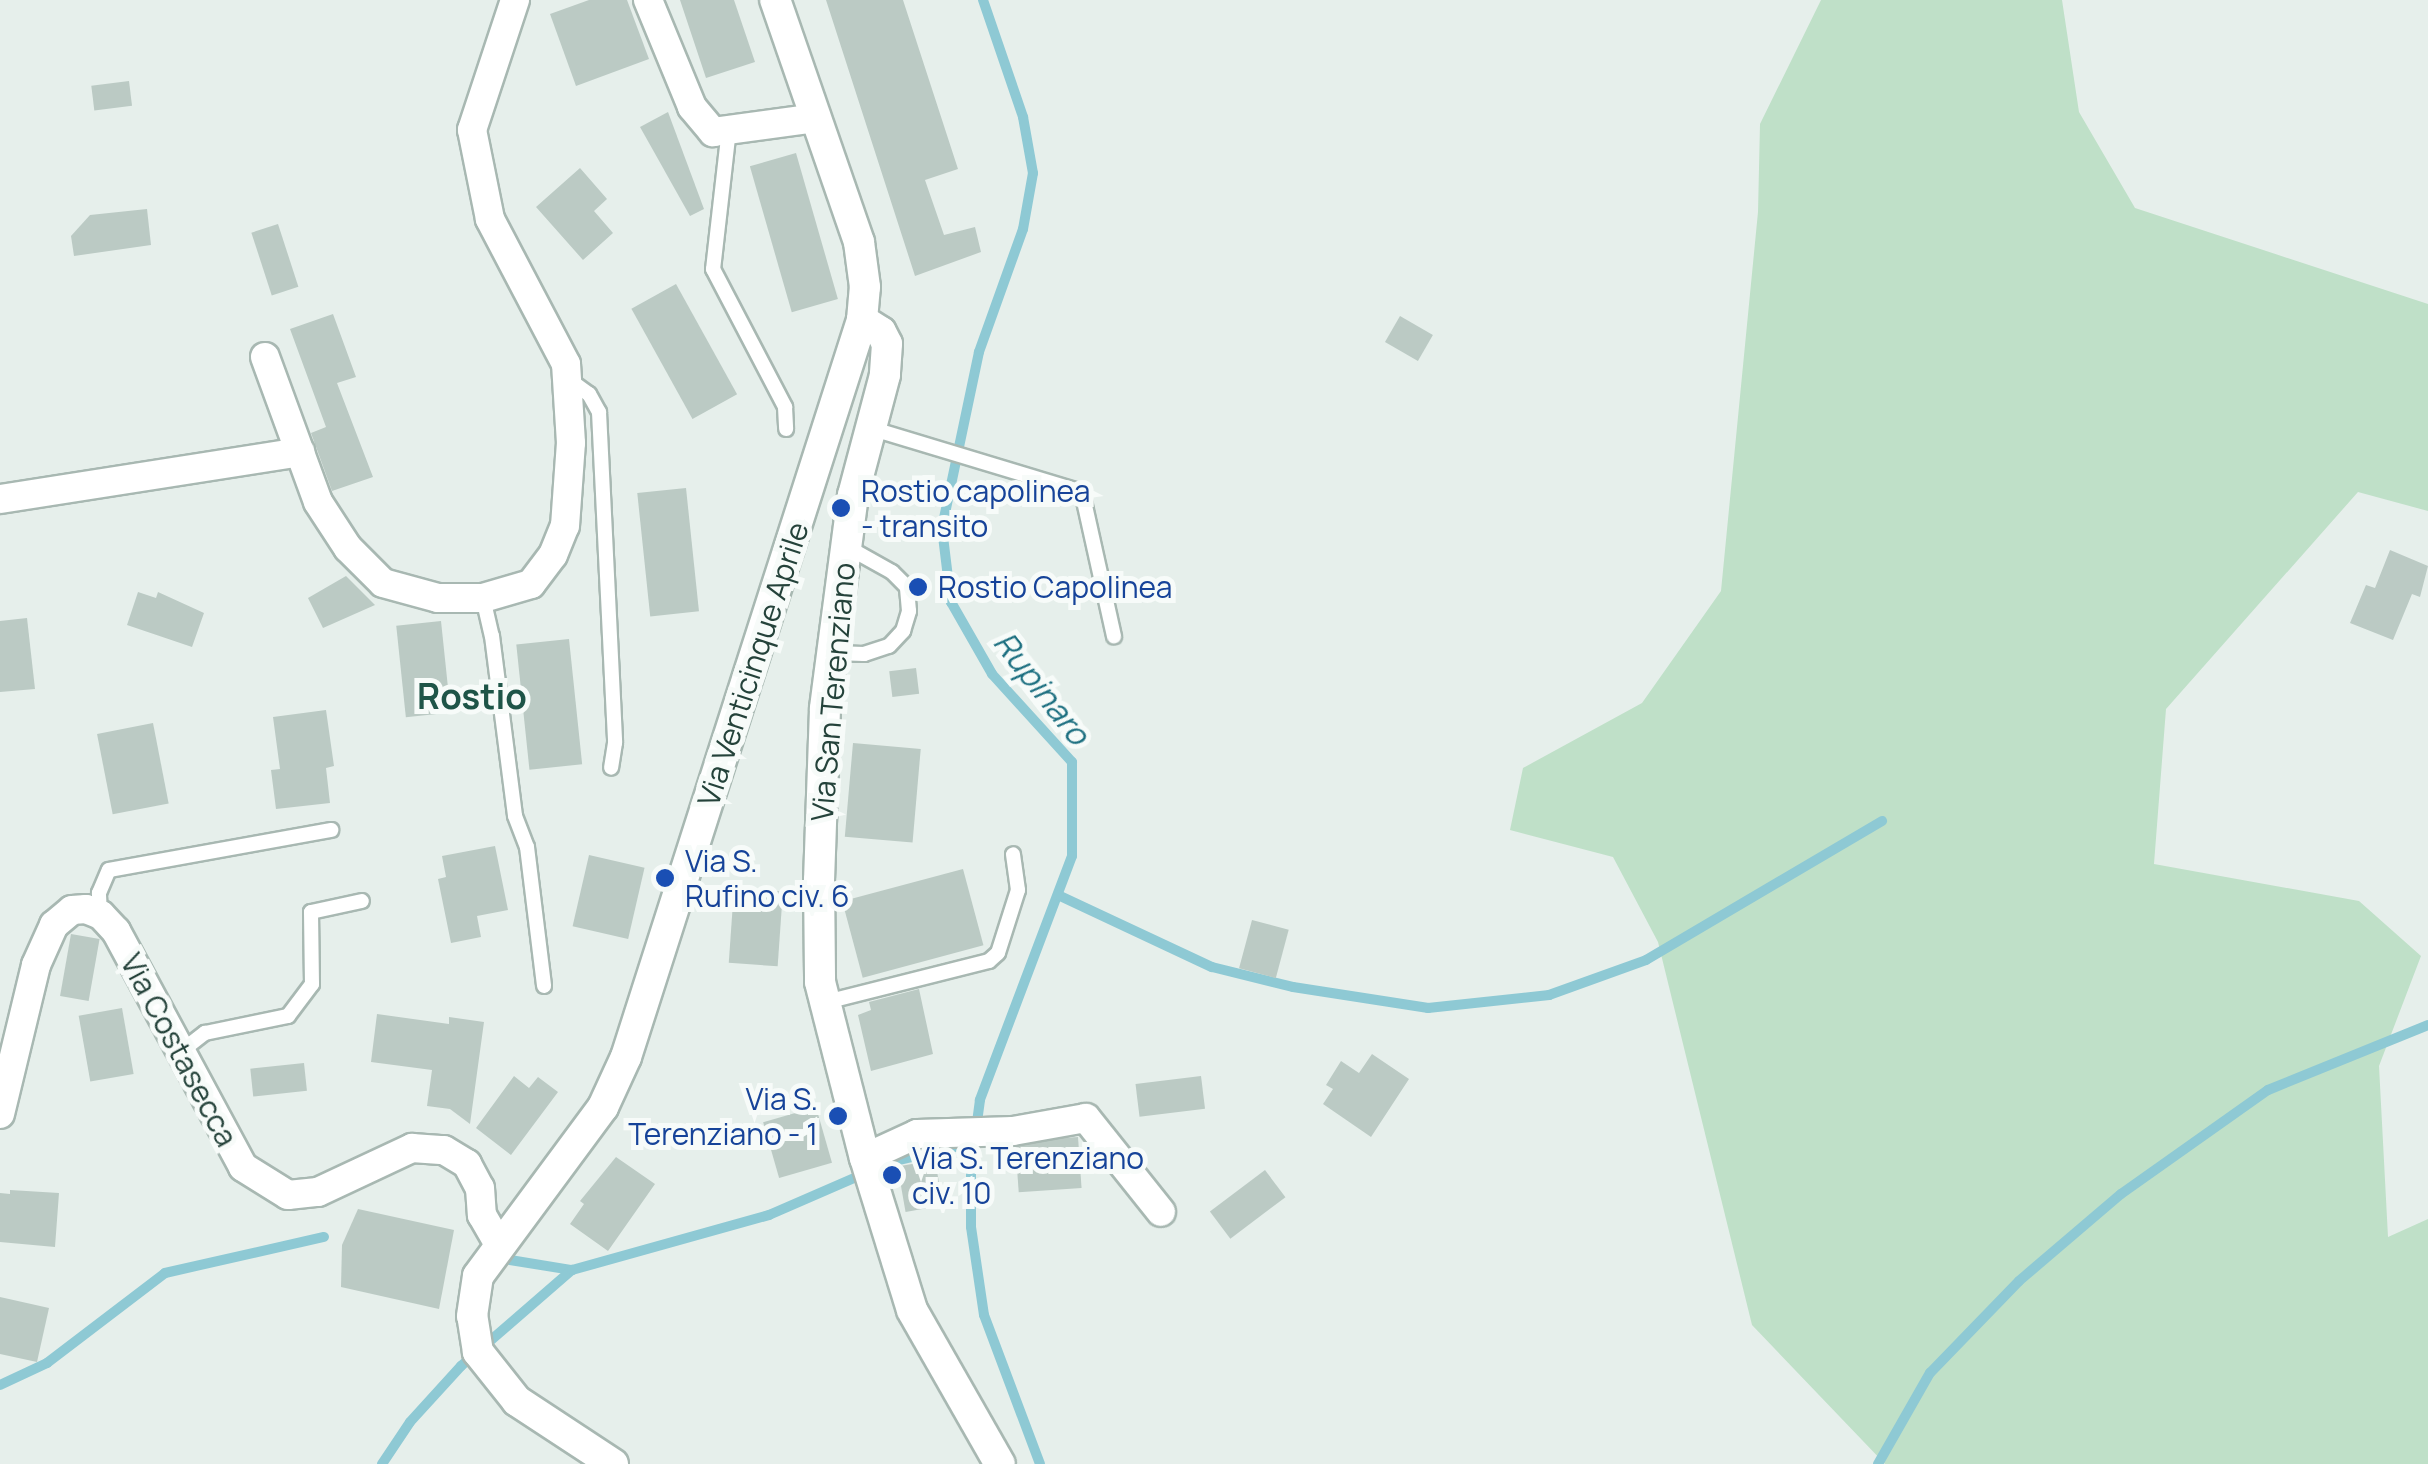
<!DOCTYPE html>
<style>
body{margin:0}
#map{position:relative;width:2428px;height:1464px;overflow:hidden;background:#e6efeb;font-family:Manrope,sans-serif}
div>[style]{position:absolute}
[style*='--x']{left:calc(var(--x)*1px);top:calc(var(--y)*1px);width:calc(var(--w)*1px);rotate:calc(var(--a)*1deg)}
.green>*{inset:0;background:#bfe0c8}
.stream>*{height:10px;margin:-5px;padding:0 5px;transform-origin:5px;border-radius:5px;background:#8ec9d4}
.building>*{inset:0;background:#bbcac4;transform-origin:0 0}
.roads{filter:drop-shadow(2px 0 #a8b8b2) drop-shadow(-2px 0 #a8b8b2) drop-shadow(0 2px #a8b8b2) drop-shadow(0 -2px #a8b8b2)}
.service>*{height:14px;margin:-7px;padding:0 7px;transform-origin:7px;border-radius:7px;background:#fff}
.minor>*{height:28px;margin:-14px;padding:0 14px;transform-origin:14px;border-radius:14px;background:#fff}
.tertiary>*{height:30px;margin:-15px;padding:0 15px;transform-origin:15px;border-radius:15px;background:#fff}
.secondary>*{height:30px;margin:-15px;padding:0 15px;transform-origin:15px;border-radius:15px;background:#fff}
.dots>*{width:28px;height:28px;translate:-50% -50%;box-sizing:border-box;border:5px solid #f7fbf9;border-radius:50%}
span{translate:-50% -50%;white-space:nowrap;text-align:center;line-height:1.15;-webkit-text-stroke:10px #f7fbf9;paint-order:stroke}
.transit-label{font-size:30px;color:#164399}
.left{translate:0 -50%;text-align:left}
.right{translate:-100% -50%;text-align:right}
.street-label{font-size:30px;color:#24423a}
.water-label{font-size:32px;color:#1c6f80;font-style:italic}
.quarter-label{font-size:35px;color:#1f5548;font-weight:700}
</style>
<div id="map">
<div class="green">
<i style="clip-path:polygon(1821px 0,2062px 0,2079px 112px,2135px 208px,2428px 304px,2428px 511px,2358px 492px,2166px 709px,2154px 864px,2359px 901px,2421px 956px,2379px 1066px,2388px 1237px,2428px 1219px,2428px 1464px,1885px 1464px,1752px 1325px,1658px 942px,1613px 857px,1510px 830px,1523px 768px,1642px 703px,1721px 591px,1758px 212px,1760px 124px)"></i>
</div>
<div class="stream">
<i style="--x:983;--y:0;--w:124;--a:71.1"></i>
<i style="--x:1023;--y:117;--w:57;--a:79.9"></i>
<i style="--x:1033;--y:173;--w:57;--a:100.1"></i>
<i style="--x:1023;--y:229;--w:131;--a:109.7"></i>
<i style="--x:979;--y:352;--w:180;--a:101.9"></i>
<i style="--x:942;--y:528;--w:75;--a:83.1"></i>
<i style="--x:951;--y:602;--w:83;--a:60.3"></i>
<i style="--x:992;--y:674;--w:119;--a:47.7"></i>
<i style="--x:1072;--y:762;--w:94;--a:90"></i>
<i style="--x:1072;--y:856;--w:261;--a:110.7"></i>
<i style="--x:980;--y:1100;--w:68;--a:97.7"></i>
<i style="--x:971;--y:1167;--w:60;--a:90"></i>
<i style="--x:971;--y:1227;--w:89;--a:81.6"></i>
<i style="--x:984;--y:1315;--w:159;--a:69.4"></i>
<i style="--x:1058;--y:895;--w:170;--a:25.1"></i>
<i style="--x:1212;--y:967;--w:83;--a:13.9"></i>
<i style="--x:1293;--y:987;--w:137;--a:8.8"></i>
<i style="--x:1428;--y:1008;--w:122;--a:-6.1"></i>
<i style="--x:1549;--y:995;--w:103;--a:-19.8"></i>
<i style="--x:1646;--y:960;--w:274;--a:-30.5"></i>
<i style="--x:510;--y:1260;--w:63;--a:9.2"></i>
<i style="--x:0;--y:1385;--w:52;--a:-25.1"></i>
<i style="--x:47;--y:1363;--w:148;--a:-37.3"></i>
<i style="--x:165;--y:1273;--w:163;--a:-12.8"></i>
<i style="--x:382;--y:1464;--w:50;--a:-56.3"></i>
<i style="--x:410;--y:1422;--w:76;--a:-47.7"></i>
<i style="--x:461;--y:1366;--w:147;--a:-40.9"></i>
<i style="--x:572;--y:1270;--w:205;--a:-15.6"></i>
<i style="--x:769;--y:1215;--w:133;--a:-23.5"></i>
<i style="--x:891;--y:1162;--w:78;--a:-13.3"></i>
<i style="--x:1878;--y:1464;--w:105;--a:-60.3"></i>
<i style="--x:1930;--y:1373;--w:128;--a:-45.9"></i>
<i style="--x:2019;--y:1281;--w:134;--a:-40.5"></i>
<i style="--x:2121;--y:1194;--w:180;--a:-35.3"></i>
<i style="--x:2268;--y:1090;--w:173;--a:-22.1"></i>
</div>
<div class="building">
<i style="clip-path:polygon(589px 0,627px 0,649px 59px,576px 86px,550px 14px)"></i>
<i style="clip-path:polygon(680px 0,734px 0,755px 62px,706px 78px)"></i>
<i style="clip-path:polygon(826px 0,903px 0,958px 169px,925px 180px,944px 235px,975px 227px,981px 252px,915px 276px)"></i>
<i style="left:129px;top:81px;width:25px;height:38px;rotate:83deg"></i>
<i style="clip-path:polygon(668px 112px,704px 209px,690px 216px,640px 127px)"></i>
<i style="left:796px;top:153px;width:152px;height:48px;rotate:74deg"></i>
<i style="clip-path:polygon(580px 168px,607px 199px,594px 211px,613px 233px,583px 260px,536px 207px)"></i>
<i style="clip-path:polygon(147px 209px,151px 245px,74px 256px,71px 236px,90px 215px)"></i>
<i style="left:278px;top:224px;width:66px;height:28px;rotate:72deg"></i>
<i style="left:676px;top:284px;width:126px;height:51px;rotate:61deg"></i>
<i style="clip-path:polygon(333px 314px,356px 377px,337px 383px,373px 477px,332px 491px,311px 433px,326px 427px,290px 329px)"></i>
<i style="left:1400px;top:316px;width:38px;height:30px;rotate:30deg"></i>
<i style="left:686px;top:488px;width:124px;height:49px;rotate:84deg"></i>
<i style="clip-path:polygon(2390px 550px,2428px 566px,2420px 597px,2412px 594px,2393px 640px,2350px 623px,2366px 585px,2375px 588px)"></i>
<i style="clip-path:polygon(346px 576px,375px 605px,323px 628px,308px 598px)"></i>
<i style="clip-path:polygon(138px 592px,156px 598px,158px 592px,204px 613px,192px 647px,127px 625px)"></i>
<i style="clip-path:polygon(27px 618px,35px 689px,0 692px,0 621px)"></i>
<i style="left:441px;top:621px;width:92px;height:45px;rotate:84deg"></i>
<i style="left:569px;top:639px;width:126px;height:53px;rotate:84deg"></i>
<i style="left:916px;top:668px;width:26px;height:27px;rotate:83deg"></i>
<i style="clip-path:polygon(326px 710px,334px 766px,326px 768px,330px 803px,276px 809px,271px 770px,280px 769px,273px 717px)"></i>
<i style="left:153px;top:723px;width:82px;height:57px;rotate:79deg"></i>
<i style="left:853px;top:743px;width:68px;height:94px;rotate:5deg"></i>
<i style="clip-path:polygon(495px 846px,508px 910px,477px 916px,481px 937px,451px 943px,438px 879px,446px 877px,442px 856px)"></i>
<i style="left:589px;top:855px;width:57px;height:73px;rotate:13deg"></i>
<i style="left:963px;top:869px;width:79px;height:125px;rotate:75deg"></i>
<i style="left:734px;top:888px;width:49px;height:75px;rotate:4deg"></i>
<i style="left:1252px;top:920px;width:38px;height:50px;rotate:15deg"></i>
<i style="left:71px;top:934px;width:29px;height:63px;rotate:10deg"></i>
<i style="clip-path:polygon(919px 989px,933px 1054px,871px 1071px,858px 1015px,871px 1010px,869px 1002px)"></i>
<i style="left:122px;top:1008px;width:67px;height:44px;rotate:80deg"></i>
<i style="clip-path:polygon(377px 1014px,449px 1024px,449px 1017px,484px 1022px,470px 1124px,450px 1109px,427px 1106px,432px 1070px,371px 1062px)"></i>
<i style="clip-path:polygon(1372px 1054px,1409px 1079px,1371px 1137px,1323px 1104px,1333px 1089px,1326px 1085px,1341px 1061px,1359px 1073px)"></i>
<i style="left:304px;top:1063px;width:28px;height:54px;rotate:84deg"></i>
<i style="clip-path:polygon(514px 1076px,529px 1088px,538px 1077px,558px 1092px,511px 1155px,476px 1128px)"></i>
<i style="left:1201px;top:1076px;width:33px;height:66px;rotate:83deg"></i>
<i style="left:816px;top:1107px;width:58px;height:55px;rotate:74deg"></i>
<i style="left:1078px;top:1137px;width:51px;height:63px;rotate:86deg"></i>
<i style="clip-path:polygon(616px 1157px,655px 1184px,608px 1251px,570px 1224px,584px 1204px,580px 1201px)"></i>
<i style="left:935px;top:1160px;width:46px;height:38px;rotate:80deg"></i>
<i style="left:1265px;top:1170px;width:34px;height:69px;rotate:53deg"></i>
<i style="clip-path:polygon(10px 1190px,59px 1193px,55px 1247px,0 1242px,0 1193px,10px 1194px)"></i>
<i style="clip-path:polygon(358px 1209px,454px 1230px,439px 1309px,341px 1287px,342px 1245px)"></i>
<i style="clip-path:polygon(0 1297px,49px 1308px,37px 1362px,0 1354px)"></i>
</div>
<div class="roads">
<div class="service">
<i style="--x:729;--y:129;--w:141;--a:96.5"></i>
<i style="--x:713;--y:269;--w:156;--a:62.4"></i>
<i style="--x:785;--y:407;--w:22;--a:87"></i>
<i style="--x:568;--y:379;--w:26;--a:36"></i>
<i style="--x:589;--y:394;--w:21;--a:61"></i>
<i style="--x:599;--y:412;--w:331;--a:87.2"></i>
<i style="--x:615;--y:743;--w:25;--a:99"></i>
<i style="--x:870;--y:428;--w:221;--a:16.8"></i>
<i style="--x:1082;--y:492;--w:148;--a:77.5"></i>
<i style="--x:483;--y:598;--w:39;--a:77"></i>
<i style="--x:492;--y:636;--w:181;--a:82.7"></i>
<i style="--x:515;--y:816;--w:33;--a:69"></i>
<i style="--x:527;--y:847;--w:140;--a:83"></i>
<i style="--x:834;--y:653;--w:30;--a:2"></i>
<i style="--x:864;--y:654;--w:26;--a:-18"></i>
<i style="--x:889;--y:646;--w:21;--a:-47"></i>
<i style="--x:903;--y:631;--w:21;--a:-73"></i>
<i style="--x:909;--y:611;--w:24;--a:-95"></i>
<i style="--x:907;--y:587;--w:21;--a:-135"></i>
<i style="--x:892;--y:572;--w:51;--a:-150.9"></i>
<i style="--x:100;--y:914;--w:21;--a:-93"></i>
<i style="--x:99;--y:893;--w:25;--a:-67"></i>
<i style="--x:109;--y:870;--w:226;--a:-10.2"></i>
<i style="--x:826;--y:1002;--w:168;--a:-14.1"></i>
<i style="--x:989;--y:961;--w:12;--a:-42"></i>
<i style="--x:998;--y:953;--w:66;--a:-72.4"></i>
<i style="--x:1018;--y:890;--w:36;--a:-98"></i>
<i style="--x:179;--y:1053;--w:33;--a:-38"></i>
<i style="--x:205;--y:1033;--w:85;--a:-11.6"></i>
<i style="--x:288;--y:1016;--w:40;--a:-53"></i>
<i style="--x:312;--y:984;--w:72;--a:-90.8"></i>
<i style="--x:311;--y:912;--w:52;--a:-12.2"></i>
</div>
<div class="minor">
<i style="--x:648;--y:0;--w:116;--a:67.6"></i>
<i style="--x:692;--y:107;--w:33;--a:50"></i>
<i style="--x:713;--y:132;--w:104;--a:-7.7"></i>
<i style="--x:265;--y:357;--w:154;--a:69.9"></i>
<i style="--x:318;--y:502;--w:55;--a:56.9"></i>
<i style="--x:348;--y:548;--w:49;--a:45"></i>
<i style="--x:383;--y:583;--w:57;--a:15.3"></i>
<i style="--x:438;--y:598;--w:45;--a:0"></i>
<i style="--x:483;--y:598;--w:50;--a:-16.3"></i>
<i style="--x:531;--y:584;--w:36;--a:-53"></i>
<i style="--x:553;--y:555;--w:31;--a:-68"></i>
<i style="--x:565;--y:526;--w:83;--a:-85.9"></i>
<i style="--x:571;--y:443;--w:79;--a:-93.6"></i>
<i style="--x:566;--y:364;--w:164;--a:-117.7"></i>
<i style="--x:490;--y:219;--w:91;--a:-101.4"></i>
<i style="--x:472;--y:130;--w:137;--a:-71.7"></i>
<i style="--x:0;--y:499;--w:304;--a:-8.9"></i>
<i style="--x:0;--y:1114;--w:153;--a:-76.4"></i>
<i style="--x:36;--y:965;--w:44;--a:-65.8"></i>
<i style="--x:54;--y:925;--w:23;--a:-40"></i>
<i style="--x:72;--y:910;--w:14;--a:-4"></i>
<i style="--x:86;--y:909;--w:16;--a:22"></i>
<i style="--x:101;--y:915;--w:22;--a:47"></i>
<i style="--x:116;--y:931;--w:268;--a:61.7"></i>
<i style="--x:243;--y:1167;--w:53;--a:31.9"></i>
<i style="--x:288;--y:1195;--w:30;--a:-6"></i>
<i style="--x:318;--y:1192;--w:104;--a:-25.1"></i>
<i style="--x:412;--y:1148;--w:32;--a:4"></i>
<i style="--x:444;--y:1150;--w:27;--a:31"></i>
<i style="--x:467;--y:1164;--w:27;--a:62"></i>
<i style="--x:480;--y:1188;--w:27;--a:86"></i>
<i style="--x:482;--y:1215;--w:34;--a:60"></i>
<i style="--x:865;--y:1158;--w:57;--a:-24.8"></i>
<i style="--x:917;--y:1134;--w:96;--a:-1.8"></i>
<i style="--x:1013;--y:1131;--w:74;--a:-10.1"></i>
<i style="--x:1086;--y:1118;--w:120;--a:51.4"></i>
</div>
<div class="tertiary">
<i style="--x:862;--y:320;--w:22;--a:32"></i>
<i style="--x:881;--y:332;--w:13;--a:63"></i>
<i style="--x:887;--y:344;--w:31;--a:94"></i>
<i style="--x:885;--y:375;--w:124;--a:104.9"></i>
<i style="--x:853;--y:495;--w:216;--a:97.5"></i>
<i style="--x:825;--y:709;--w:171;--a:92"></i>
<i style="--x:819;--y:880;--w:102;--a:89.4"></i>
<i style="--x:820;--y:982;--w:182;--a:75.7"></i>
<i style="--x:865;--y:1158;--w:159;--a:72.8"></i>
<i style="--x:912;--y:1310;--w:177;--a:60.3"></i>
</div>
<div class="secondary">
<i style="--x:613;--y:1464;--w:115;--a:-146.7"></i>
<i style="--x:517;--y:1401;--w:63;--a:-128.5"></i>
<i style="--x:478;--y:1352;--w:36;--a:-99"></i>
<i style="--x:472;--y:1316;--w:40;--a:-81.5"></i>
<i style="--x:478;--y:1276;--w:210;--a:-53.5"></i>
<i style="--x:603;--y:1107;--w:55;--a:-65.3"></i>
<i style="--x:626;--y:1057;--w:774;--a:-72.24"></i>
<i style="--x:862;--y:320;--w:33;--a:-85"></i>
<i style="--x:865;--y:287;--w:45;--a:-97.6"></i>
<i style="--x:859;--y:242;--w:256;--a:-109.1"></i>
</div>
</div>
<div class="dots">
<i style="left:841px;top:508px;background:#1a4fb4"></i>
<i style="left:918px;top:587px;background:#1a4fb4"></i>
<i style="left:665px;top:878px;background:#1a4fb4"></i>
<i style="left:838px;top:1116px;background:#1a4fb4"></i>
<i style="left:892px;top:1175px;background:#1a4fb4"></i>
</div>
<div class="transit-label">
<span class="left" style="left:861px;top:508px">Rostio capolinea<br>- transito</span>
<span class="left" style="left:938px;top:587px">Rostio Capolinea</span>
<span class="left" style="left:685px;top:878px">Via S.<br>Rufino civ. 6</span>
<span class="right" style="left:818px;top:1116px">Via S.<br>Terenziano - 1</span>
<span class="left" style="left:912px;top:1175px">Via S. Terenziano<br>civ. 10</span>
</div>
<div class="street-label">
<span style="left:753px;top:664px;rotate:-72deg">Via Venticinque Aprile</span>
<span style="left:833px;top:692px;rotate:-85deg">Via San Terenziano</span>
<span style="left:179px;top:1050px;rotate:62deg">Via Costasecca</span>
</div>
<div class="water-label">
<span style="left:1042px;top:688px;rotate:52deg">Rupinaro</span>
</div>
<div class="quarter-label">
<span style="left:472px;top:696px">Rostio</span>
</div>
</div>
